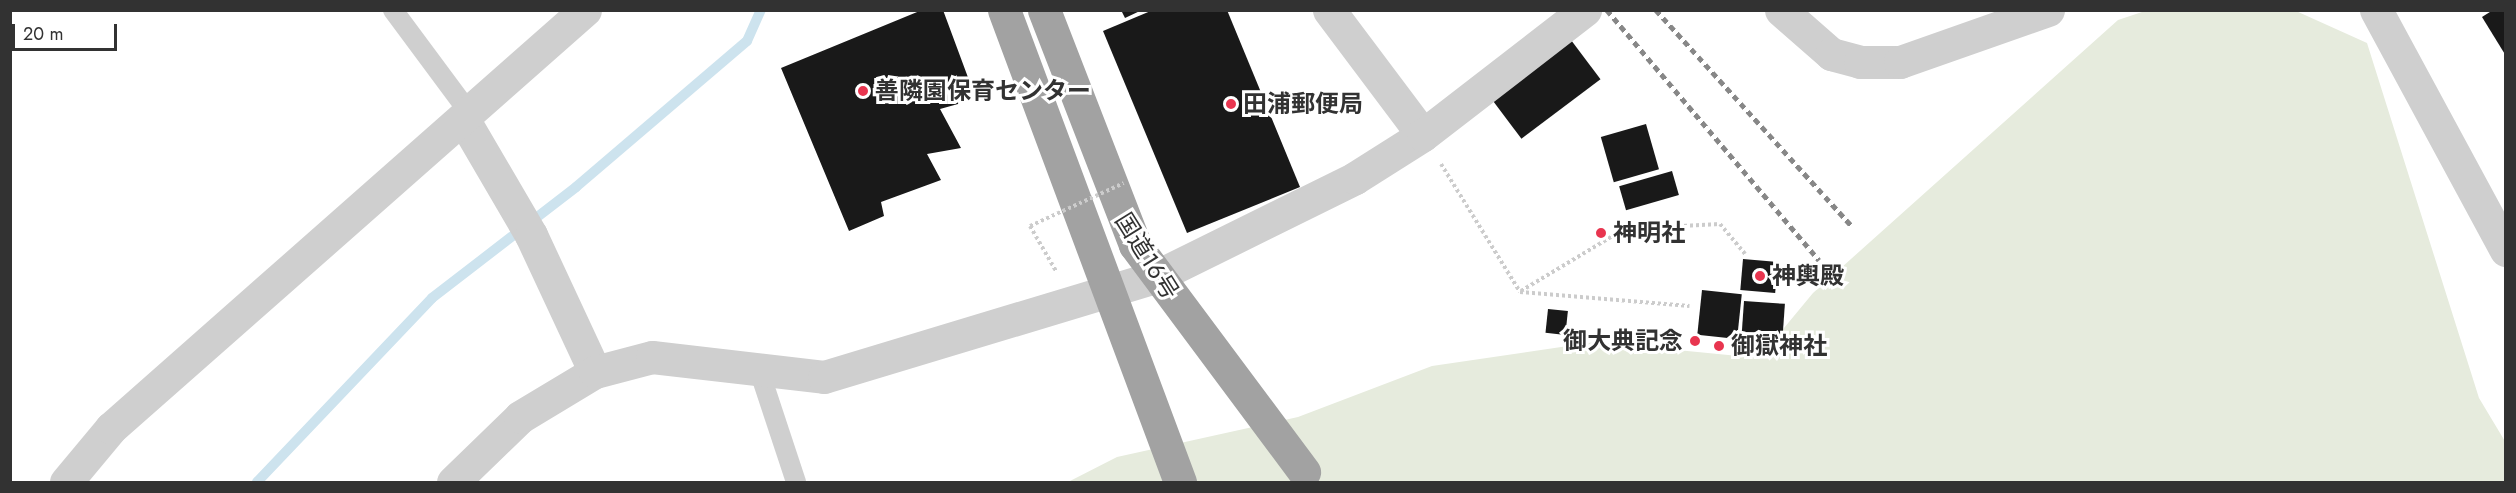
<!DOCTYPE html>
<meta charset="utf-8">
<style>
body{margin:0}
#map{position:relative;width:2516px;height:493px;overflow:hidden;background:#fff;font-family:Jost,"Noto Sans JP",sans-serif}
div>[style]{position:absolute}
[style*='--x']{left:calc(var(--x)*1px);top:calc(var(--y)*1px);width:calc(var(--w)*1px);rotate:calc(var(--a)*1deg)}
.green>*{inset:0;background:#e6ebdd}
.stream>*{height:10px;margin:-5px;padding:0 5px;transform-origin:5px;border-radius:5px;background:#cde3ee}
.building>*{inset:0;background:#191919;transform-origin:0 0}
.path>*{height:4px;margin-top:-2px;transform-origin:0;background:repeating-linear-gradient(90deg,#ccc 0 3px,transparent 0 6px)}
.service>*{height:20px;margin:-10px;padding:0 10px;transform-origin:10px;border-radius:10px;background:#cfcfcf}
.minor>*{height:33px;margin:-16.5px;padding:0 16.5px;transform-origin:16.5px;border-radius:16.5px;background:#cfcfcf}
.tertiary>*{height:33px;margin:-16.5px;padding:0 16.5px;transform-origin:16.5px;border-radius:16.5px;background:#cfcfcf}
.trunk>*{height:33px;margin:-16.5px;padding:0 16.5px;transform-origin:16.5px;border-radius:16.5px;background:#a2a2a2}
.rail>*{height:4.5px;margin-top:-2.25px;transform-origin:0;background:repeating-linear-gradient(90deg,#878787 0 6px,transparent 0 10.5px)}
.path-bridge>*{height:4px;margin-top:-2px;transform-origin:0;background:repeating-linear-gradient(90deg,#ccc 0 3px,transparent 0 6px)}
.dots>*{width:16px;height:16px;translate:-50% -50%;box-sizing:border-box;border:3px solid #fff;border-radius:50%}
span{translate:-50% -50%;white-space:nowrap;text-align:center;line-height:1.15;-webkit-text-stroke:6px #fff;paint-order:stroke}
.poi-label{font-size:24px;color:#323232;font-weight:700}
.left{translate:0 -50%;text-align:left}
.right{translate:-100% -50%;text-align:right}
.street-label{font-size:24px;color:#323232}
.frame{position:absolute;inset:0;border:12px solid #323232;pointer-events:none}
.scale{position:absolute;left:12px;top:24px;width:105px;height:27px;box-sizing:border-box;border:3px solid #323232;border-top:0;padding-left:8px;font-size:18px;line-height:21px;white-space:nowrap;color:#323232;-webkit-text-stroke:4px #fff;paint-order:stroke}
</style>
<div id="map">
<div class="green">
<i style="clip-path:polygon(2148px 10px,2296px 11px,2367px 43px,2479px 398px,2506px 443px,2505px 482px,1068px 482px,1117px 457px,1298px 417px,1432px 366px,1595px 342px,1759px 358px,1813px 293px,2118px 20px)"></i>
</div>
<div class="stream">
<i style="--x:257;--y:482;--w:254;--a:-46.4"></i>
<i style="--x:432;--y:298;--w:182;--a:-37.6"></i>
<i style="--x:576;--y:187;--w:225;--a:-40.5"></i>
<i style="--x:747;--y:41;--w:34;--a:-66"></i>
</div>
<div class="building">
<i style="clip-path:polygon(922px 10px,943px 10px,976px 99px,940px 109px,961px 148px,927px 154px,941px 180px,881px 202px,884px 216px,849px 231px,781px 68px)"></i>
<i style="clip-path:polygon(1121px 10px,1142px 10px,1125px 18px)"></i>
<i style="clip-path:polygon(1153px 10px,1227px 10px,1300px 187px,1187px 233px,1103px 31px)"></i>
<i style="clip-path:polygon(2493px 10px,2506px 10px,2506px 56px,2482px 17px)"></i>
<i style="left:1571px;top:40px;width:49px;height:99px;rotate:53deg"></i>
<i style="left:1646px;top:124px;width:47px;height:47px;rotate:74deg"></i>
<i style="left:1672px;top:171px;width:25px;height:55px;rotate:74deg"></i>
<i style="left:1743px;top:259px;width:35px;height:31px;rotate:5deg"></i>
<i style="left:1702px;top:290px;width:40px;height:45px;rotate:6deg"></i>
<i style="left:1744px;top:301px;width:41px;height:31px;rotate:4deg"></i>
<i style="left:1548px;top:309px;width:20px;height:24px;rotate:6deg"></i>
</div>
<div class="path">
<i style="--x:1441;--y:164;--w:150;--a:58.3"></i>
<i style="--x:1520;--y:292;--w:170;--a:4.7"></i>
<i style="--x:1030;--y:226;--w:52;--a:60"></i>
<i style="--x:1521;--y:291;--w:120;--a:-31"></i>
<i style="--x:1624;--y:229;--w:96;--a:-3"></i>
<i style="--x:1720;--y:224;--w:39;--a:50"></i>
</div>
<div class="service">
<i style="--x:393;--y:10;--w:131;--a:53.4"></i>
<i style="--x:758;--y:367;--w:121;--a:71.7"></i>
</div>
<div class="minor">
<i style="--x:1329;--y:10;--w:156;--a:53.1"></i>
<i style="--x:465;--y:122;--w:131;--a:59.7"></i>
<i style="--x:531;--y:235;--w:151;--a:65"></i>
<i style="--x:66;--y:482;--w:70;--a:-50.2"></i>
<i style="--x:111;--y:428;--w:632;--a:-41.41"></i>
<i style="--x:453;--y:482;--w:93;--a:-44.1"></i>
<i style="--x:520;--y:417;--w:87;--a:-31"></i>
<i style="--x:595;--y:372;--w:59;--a:-14.7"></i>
<i style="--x:652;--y:357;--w:173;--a:6.6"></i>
<i style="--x:824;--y:377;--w:346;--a:-16.8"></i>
<i style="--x:1155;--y:277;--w:223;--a:-26.3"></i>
<i style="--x:1355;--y:178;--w:80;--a:-32.3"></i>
<i style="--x:1423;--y:135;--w:205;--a:-37.7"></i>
</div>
<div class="tertiary">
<i style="--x:1781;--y:10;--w:67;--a:41.3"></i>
<i style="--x:1831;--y:54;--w:30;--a:15"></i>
<i style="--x:1860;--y:62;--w:40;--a:0"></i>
<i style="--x:1900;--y:62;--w:157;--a:-19.4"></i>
<i style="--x:2376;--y:10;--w:273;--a:61.6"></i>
</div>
<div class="trunk">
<i style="--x:1004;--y:10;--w:504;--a:69.55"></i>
<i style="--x:1044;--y:10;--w:252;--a:68.8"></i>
<i style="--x:1135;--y:245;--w:283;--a:53.3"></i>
</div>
<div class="rail">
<i style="--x:1607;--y:10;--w:328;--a:49.7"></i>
<i style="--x:1656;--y:10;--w:293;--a:47.8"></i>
</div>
<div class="path-bridge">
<i style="--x:1030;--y:226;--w:103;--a:-24.6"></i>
</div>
<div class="dots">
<i style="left:863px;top:91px;background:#e8354f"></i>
<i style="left:1231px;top:104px;background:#e8354f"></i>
<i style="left:1601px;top:233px;background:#e8354f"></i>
<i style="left:1760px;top:276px;background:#e8354f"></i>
<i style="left:1695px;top:341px;background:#e8354f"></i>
<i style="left:1719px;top:346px;background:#e8354f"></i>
</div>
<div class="poi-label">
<span class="left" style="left:875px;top:91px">善隣園保育センター</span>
<span class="left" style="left:1243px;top:104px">田浦郵便局</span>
<span class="left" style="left:1613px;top:233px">神明社</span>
<span class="left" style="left:1772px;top:276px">神輿殿</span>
<span class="right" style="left:1683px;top:341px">御大典記念</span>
<span class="left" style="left:1731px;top:346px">御獄神社</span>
</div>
<div class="street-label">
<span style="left:1147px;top:256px;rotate:58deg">国道16号</span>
</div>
<div class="frame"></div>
<div class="scale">20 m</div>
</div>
